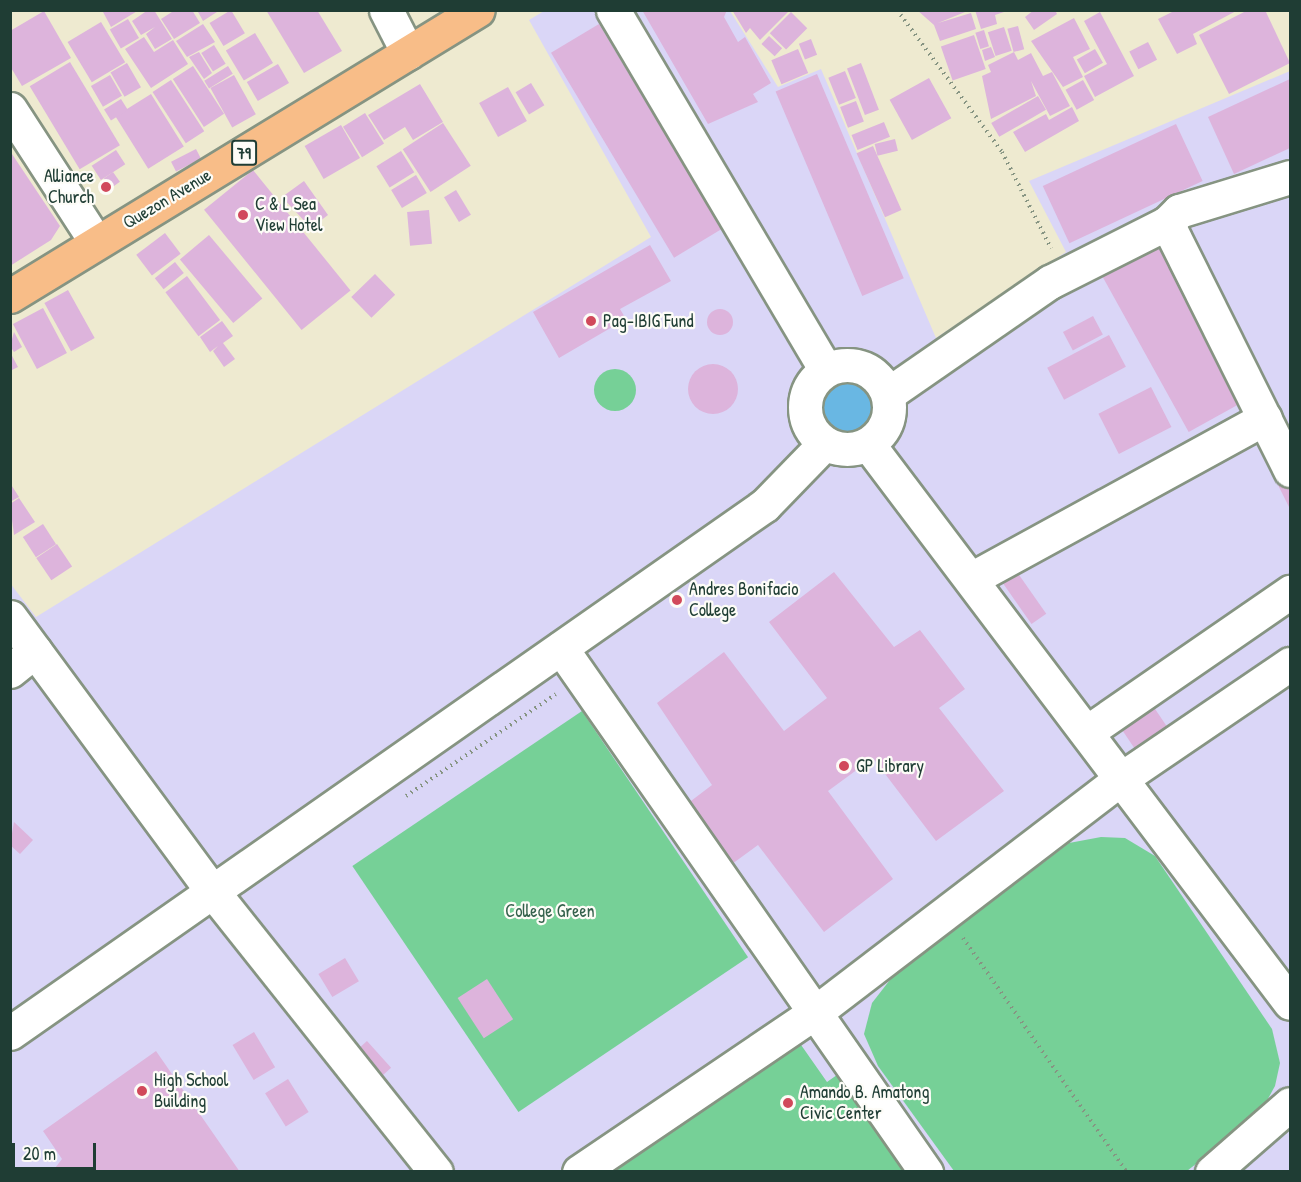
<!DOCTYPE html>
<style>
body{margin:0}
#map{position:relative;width:1301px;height:1182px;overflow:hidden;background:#eeead0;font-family:"Patrick Hand",sans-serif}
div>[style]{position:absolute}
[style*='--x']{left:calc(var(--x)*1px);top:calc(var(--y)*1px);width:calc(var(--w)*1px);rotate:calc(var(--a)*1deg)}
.built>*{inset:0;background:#dad6f7}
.green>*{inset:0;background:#76d097;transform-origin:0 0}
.round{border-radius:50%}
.water>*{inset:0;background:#69b7e3}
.building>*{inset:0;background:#ddb4dc;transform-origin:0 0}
.path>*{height:4px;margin-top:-2px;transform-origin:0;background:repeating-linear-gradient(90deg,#869482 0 1.5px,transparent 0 6px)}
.roads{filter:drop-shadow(2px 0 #869482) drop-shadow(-2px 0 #869482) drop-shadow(0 2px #869482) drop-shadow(0 -2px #869482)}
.minor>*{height:33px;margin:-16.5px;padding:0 16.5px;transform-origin:16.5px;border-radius:16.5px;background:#fff}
.minor>.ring{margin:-16.5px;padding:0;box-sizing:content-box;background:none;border:33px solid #fff;border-radius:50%}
.major>*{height:33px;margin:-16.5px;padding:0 16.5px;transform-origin:16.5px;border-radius:16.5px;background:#f8bd88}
.dots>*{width:16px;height:16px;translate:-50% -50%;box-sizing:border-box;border:3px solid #fdfcf7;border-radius:50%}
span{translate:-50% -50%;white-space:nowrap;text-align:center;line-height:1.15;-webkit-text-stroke:4.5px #fdfcf7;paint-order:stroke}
.shield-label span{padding:2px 4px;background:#fdfcf7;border:2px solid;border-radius:4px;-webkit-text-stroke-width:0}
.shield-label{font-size:16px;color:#1f3d34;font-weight:700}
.poi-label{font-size:18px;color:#1f3d34}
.right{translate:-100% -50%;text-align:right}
.left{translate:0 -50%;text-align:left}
.street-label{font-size:18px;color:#1f3d34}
.park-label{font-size:18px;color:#35624d}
.frame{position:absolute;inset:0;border:12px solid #1f3d34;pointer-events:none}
.scale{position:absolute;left:12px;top:1143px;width:84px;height:27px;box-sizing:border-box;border:3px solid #1f3d34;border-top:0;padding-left:8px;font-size:18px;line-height:21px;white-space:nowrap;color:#1f3d34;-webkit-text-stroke:4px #fdfcf7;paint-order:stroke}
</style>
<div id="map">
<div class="built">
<i style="clip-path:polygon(544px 11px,730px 11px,778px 87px,821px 69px,936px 338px,1066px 252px,1029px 181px,1290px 71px,1290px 1171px,11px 1171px,10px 583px,36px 617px,651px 237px,529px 20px)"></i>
</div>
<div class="green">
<i class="round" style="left:594px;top:369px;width:42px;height:42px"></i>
<i style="left:582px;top:711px;width:297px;height:277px;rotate:56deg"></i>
<i style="clip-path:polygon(1101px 837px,1125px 838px,1155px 856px,1272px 1029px,1280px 1063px,1275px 1086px,1260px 1113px,1187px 1171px,954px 1171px,878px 1066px,864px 1034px,872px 1003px,893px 976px,1069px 843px)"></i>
<i style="clip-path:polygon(799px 1042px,827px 1082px,844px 1070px,913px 1172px,607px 1172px)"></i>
</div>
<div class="water">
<i class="round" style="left:818px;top:378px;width:58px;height:58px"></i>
</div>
<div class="building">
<i style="clip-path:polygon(102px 10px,139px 10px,111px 27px)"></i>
<i style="clip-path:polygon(148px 10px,154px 10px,172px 39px,155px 49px,146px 34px,155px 27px,141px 35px,132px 21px)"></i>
<i style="clip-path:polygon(175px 10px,192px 10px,200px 23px,174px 39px,161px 19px)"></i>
<i style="clip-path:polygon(197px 10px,220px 10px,203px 21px)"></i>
<i style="left:231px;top:10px;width:27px;height:25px;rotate:59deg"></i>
<i style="clip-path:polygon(266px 10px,317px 10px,342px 51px,304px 73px)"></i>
<i style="clip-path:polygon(642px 10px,727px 10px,724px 17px,738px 42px,745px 37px,771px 83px,753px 94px,758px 102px,708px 124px)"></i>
<i style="clip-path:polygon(732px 10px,786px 10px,788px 12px,760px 40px,750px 28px,746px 33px)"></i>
<i style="clip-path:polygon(917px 10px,970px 10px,938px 23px,971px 13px,976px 29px,940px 41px,934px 25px)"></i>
<i style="clip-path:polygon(975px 10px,1003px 10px,1004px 12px,995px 15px,997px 24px,981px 29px)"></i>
<i style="clip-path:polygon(1034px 10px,1055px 10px,1057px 14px,1034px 30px,1025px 17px)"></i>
<i style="clip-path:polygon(1176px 10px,1238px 10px,1193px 34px,1197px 44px,1177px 54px,1158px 19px)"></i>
<i style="clip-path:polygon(1248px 10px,1265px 10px,1290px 63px,1229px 94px,1199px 35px)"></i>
<i style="clip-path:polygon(44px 11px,71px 58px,22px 86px,10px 66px,10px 31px)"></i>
<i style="left:791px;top:12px;width:23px;height:30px;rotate:45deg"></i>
<i style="clip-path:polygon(1100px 12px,1134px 76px,1095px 97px,1084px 76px,1107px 64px,1084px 21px)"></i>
<i style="clip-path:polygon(1074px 18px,1090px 49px,1073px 57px,1083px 77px,1063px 87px,1031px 41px)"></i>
<i style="left:128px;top:19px;width:22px;height:21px;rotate:60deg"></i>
<i style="left:101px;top:22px;width:47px;height:39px;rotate:59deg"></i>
<i style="clip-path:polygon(203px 24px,215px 42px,187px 57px,176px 41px)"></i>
<i style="left:599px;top:24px;width:239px;height:56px;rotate:59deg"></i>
<i style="left:1018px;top:26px;width:24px;height:11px;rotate:75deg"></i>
<i style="left:1004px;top:27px;width:25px;height:17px;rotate:72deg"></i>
<i style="left:984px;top:30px;width:17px;height:9px;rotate:73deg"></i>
<i style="left:255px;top:33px;width:35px;height:34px;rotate:59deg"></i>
<i style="left:974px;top:35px;width:36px;height:35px;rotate:71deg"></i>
<i style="left:769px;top:36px;width:18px;height:11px;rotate:43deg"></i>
<i style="clip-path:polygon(144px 37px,154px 52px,173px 40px,188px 64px,151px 88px,125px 49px)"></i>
<i style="left:811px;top:39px;width:17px;height:13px;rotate:69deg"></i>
<i style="left:1148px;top:42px;width:20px;height:21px;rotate:63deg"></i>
<i style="left:214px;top:45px;width:22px;height:15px;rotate:58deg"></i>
<i style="clip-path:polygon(991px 47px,995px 57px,985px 61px,982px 50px)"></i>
<i style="left:798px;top:49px;width:26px;height:29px;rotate:67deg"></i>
<i style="left:1095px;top:49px;width:16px;height:21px;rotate:60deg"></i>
<i style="clip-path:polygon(199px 52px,212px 73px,204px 79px,189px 57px)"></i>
<i style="clip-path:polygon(1014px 52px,1018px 60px,1031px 53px,1043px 76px,1052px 72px,1070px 106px,1050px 116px,1031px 81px,1036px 96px,991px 119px,982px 76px,991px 72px,988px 65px)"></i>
<i style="left:70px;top:62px;width:97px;height:47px;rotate:59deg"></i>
<i style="left:127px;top:63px;width:28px;height:19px;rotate:60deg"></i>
<i style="left:861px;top:63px;width:50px;height:15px;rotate:69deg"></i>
<i style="left:278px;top:64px;width:22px;height:36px;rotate:60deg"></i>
<i style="left:193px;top:66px;width:57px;height:24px;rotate:57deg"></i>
<i style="left:228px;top:66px;width:9px;height:28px;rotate:58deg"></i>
<i style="left:845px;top:71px;width:29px;height:18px;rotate:68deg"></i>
<i style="left:817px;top:74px;width:222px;height:45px;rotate:67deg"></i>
<i style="left:110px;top:75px;width:24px;height:22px;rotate:60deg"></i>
<i style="left:234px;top:75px;width:45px;height:27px;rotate:61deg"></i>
<i style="left:929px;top:78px;width:46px;height:45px;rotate:61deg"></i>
<i style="clip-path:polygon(1290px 79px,1290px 148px,1234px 174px,1208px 117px)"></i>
<i style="left:171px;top:80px;width:61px;height:22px;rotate:57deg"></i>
<i style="left:1083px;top:80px;width:23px;height:20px;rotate:61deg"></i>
<i style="left:531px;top:83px;width:26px;height:18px;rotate:59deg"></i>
<i style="clip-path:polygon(420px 84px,443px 122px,413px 140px,405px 127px,384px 140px,368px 115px)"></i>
<i style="left:508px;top:87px;width:39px;height:33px;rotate:61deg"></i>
<i style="left:151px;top:94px;width:62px;height:42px;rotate:58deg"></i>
<i style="left:1038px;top:96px;width:16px;height:54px;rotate:60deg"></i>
<i style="left:121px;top:99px;width:13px;height:20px;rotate:58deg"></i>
<i style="left:856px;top:101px;width:22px;height:17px;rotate:69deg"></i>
<i style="clip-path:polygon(1072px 107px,1079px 121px,1025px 152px,1013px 132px,1046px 114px,1049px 120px)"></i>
<i style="left:365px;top:113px;width:36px;height:26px;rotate:58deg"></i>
<i style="left:884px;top:122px;width:16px;height:35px;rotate:68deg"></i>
<i style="left:443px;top:123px;width:51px;height:48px;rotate:57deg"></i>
<i style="left:1176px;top:124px;width:63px;height:147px;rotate:65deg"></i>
<i style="left:341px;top:125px;width:38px;height:42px;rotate:60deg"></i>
<i style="left:895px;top:139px;width:12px;height:21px;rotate:76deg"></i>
<i style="left:873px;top:146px;width:70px;height:18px;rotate:66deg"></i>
<i style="left:196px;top:149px;width:11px;height:28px;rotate:63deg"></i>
<i style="left:116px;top:150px;width:17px;height:29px;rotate:57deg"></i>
<i style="clip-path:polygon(10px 151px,60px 226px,51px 240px,10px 266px)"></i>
<i style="left:401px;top:151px;width:25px;height:29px;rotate:58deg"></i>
<i style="left:253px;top:170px;width:155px;height:63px;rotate:51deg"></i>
<i style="left:113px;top:172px;width:12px;height:11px;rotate:55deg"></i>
<i style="left:416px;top:175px;width:21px;height:29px;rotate:59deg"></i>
<i style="clip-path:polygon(304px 181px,328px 215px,311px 228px,282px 197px)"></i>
<i style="left:456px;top:190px;width:29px;height:14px;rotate:59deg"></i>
<i style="left:429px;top:210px;width:34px;height:22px;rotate:85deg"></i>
<i style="left:165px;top:233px;width:26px;height:36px;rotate:53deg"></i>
<i style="left:209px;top:235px;width:83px;height:38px;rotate:50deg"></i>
<i style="clip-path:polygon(650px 245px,671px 281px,620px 309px,626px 319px,559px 358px,533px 312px)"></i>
<i style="left:1157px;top:245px;width:179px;height:63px;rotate:61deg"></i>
<i style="left:175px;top:262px;width:14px;height:26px;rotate:51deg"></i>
<i style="left:375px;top:274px;width:29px;height:33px;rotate:46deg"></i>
<i style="left:187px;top:276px;width:55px;height:27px;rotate:53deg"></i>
<i style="left:68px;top:290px;width:55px;height:27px;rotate:61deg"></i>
<i style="left:43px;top:308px;width:51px;height:34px;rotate:62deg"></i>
<i class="round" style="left:707px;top:309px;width:26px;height:26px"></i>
<i style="left:1093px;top:316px;width:21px;height:34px;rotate:62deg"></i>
<i style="clip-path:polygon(222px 321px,233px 336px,223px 343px,235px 359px,224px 367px,213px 351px,218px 346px,210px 352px,200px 337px)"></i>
<i style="clip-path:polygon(14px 332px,22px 347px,14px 352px,10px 346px)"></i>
<i style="left:1109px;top:335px;width:36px;height:70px;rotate:62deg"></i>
<i style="clip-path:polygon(10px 352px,18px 367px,10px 371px)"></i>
<i class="round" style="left:688px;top:364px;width:50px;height:50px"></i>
<i style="left:1151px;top:387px;width:45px;height:59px;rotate:63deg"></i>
<i style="clip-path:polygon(1268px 443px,1290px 486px,1290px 509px,1259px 447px)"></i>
<i style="clip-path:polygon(10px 483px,19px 497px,10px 502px)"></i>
<i style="clip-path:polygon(19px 498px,35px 522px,14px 535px,10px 504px)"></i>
<i style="left:43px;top:524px;width:24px;height:24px;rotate:57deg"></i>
<i style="left:57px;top:544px;width:27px;height:25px;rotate:56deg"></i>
<i style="clip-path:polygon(834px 572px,894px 647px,920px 630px,965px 689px,939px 708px,1004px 791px,936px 841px,873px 758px,828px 791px,893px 879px,824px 932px,758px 845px,732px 864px,687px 804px,712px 785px,657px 703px,724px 652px,784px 731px,827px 698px,769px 622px)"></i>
<i style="left:1017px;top:572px;width:51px;height:18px;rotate:55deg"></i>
<i style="left:1151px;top:703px;width:36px;height:39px;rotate:56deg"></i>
<i style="clip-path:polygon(14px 822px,33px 840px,20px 854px,10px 845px)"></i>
<i style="left:345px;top:958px;width:27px;height:31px;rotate:59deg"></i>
<i style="left:487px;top:979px;width:48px;height:35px;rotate:57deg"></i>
<i style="left:254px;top:1032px;width:41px;height:25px;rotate:59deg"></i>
<i style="left:367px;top:1041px;width:36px;height:22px;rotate:48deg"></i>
<i style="clip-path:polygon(156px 1051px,240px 1172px,52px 1172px,62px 1159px,43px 1131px)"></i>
<i style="left:288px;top:1079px;width:39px;height:27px;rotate:58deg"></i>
</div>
<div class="path">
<i style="--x:897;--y:10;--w:177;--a:53.5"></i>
<i style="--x:1002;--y:152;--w:108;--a:63"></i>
<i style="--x:406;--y:796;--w:181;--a:-34.2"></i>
<i style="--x:963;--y:938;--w:286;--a:55"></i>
</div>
<div class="roads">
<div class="minor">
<i style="--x:386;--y:10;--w:48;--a:62.9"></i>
<i style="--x:613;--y:10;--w:418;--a:59.4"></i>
<i style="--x:10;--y:109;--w:158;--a:57.1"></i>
<i style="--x:1167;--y:223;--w:276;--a:63.5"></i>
<i class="ring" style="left:805px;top:365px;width:51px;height:51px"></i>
<i style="--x:888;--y:394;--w:197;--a:-34.7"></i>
<i style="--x:1050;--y:282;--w:131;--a:-26.8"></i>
<i style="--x:1167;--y:223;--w:17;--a:-45"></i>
<i style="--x:1179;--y:211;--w:116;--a:-17"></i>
<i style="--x:868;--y:444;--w:700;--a:52.95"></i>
<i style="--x:971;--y:579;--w:335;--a:-28.7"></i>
<i style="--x:10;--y:617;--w:342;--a:53.6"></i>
<i style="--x:213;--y:892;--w:358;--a:51.5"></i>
<i style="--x:561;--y:648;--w:639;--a:55.14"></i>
<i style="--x:10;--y:671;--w:32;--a:-39"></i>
<i style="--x:1087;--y:732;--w:247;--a:-34.6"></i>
<i style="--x:10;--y:1033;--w:921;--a:-34.97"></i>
<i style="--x:765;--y:505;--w:86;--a:-45.9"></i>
<i style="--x:579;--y:1172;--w:287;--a:-34.1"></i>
<i style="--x:817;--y:1011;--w:384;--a:-37.4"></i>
<i style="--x:1122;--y:778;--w:203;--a:-34.2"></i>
<i style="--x:1212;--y:1172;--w:103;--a:-41.1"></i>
</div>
<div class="major">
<i style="--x:10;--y:296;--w:548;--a:-31.43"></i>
</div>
</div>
<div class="dots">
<i style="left:106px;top:187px;background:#d1495b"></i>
<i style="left:243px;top:215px;background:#d1495b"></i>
<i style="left:591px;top:321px;background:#d1495b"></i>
<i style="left:677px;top:600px;background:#d1495b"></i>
<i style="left:844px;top:766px;background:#d1495b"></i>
<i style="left:142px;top:1091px;background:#d1495b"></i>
<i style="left:788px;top:1103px;background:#d1495b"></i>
</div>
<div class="shield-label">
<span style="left:244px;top:153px">79</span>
</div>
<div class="poi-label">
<span class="right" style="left:94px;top:187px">Alliance<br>Church</span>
<span class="left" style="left:255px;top:215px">C &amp; L Sea<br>View Hotel</span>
<span class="left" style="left:603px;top:321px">Pag-IBIG Fund</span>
<span class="left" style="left:689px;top:600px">Andres Bonifacio<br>College</span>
<span class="left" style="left:856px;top:766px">GP Library</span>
<span class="left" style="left:154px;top:1091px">High School<br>Building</span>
<span class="left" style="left:800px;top:1103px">Amando B. Amatong<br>Civic Center</span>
</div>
<div class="street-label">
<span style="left:167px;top:199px;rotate:-31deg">Quezon Avenue</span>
</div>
<div class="park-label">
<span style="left:550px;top:911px">College Green</span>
</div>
<div class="frame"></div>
<div class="scale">20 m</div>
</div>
